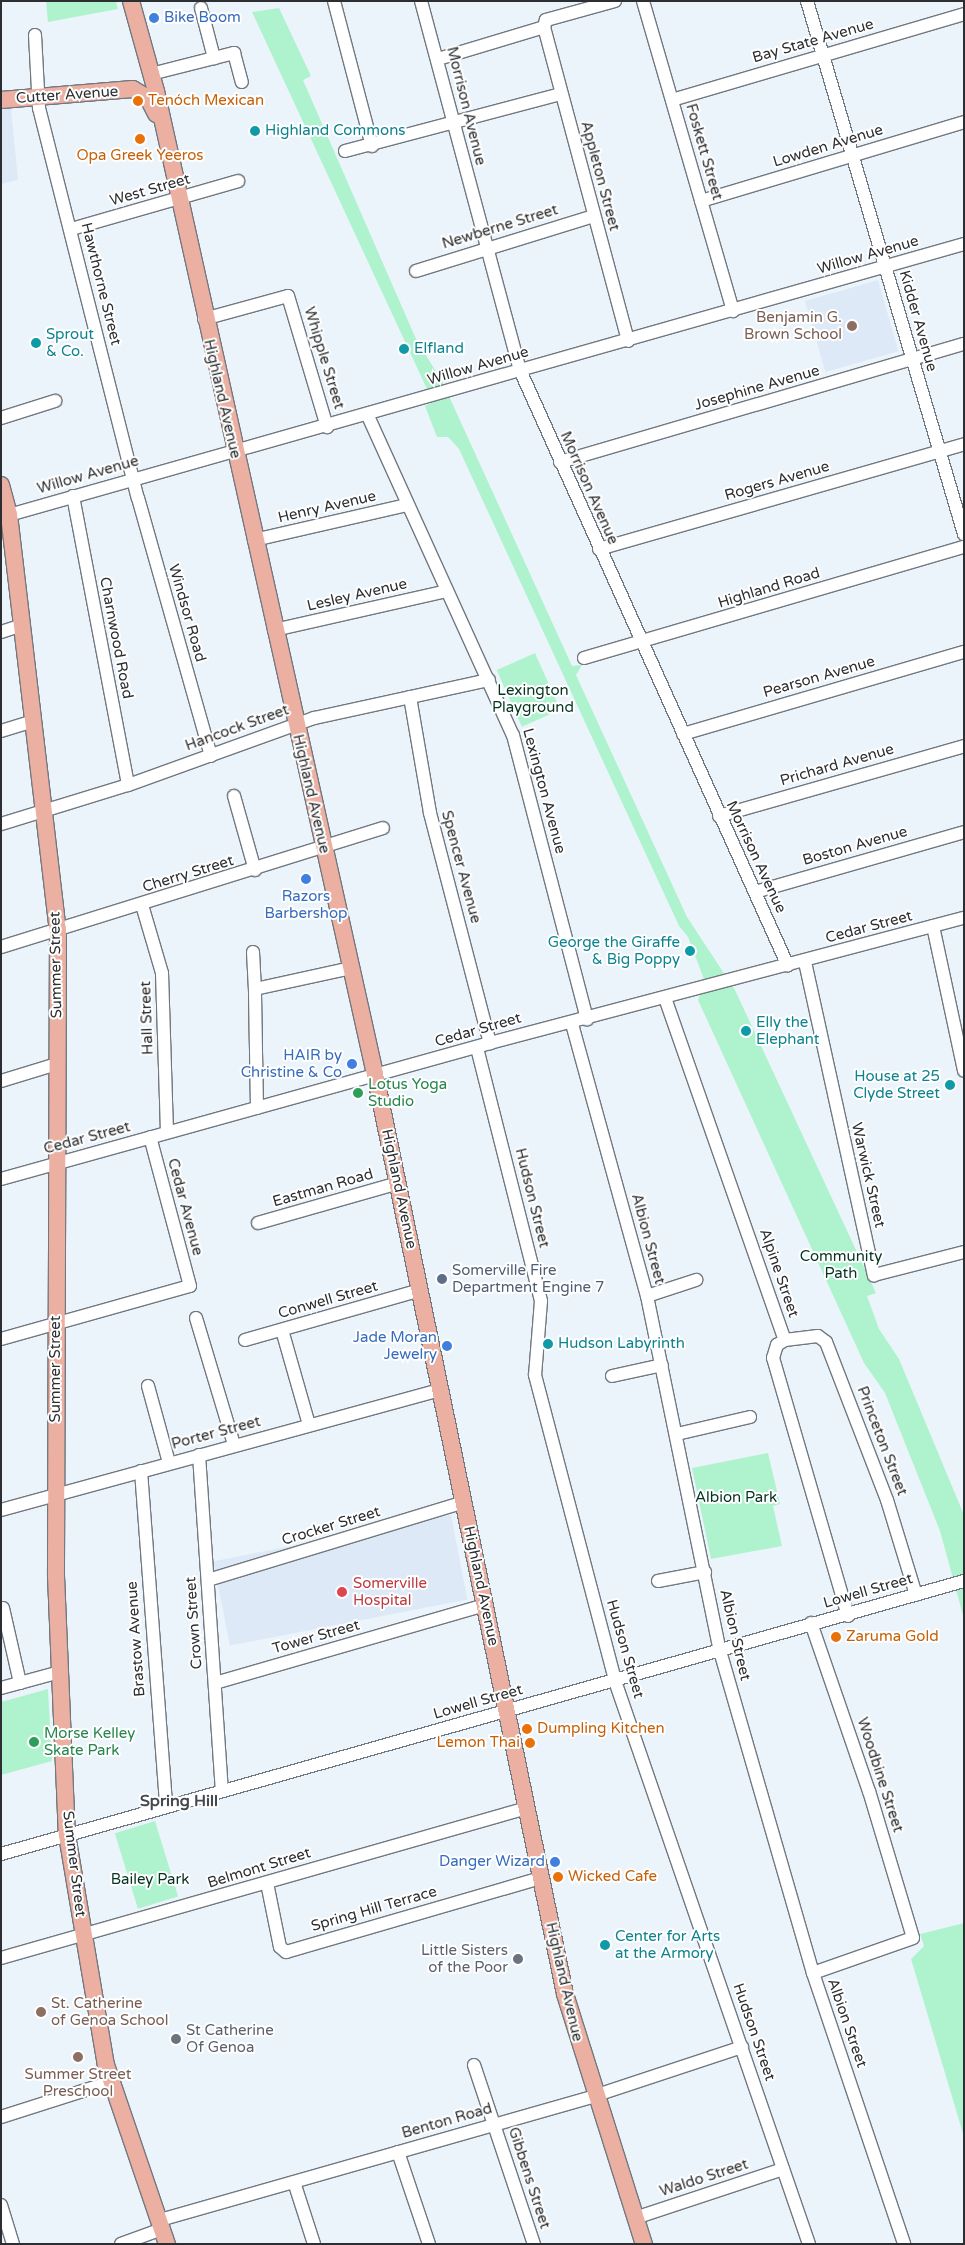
<!DOCTYPE html>
<meta charset="utf-8">
<style>
body{margin:0}
#map{position:relative;width:965px;height:2245px;overflow:hidden;background:#ecf4fb;font-family:"Varela Round",sans-serif}
div>[style]{position:absolute}
[style*='--x']{left:calc(var(--x)*1px);top:calc(var(--y)*1px);width:calc(var(--w)*1px);rotate:calc(var(--a)*1deg)}
.built>*{inset:0;background:#dde9f7;transform-origin:0 0}
.green>*{inset:0;background:#aff3ce;transform-origin:0 0}
.roads{filter:drop-shadow(1px 0 #72787f) drop-shadow(-1px 0 #72787f) drop-shadow(0 1px #72787f) drop-shadow(0 -1px #72787f)}
.minor>*{height:12px;margin:-6px;padding:0 6px;transform-origin:6px;border-radius:6px;background:#fff}
.major>*{height:16px;margin:-8px;padding:0 8px;transform-origin:8px;border-radius:8px;background:#ebb0a1}
.dots>*{width:14px;height:14px;translate:-50% -50%;box-sizing:border-box;border:2px solid #fff;border-radius:50%}
span{translate:-50% -50%;white-space:nowrap;text-align:center;line-height:1.15;-webkit-text-stroke:4px #fff;paint-order:stroke}
.shop-label{font-size:15px;color:#366cbe}
.left{translate:0 -50%;text-align:left}
.right{translate:-100% -50%;text-align:right}
.street-label{font-size:15px;color:#2c2e31}
.food-label{font-size:15px;color:#c56008}
.culture-label{font-size:15px;color:#0d838f}
.education-label{font-size:15px;color:#785e54}
.park-label{font-size:15px;color:#043421}
.leisure-label{font-size:15px;color:#27864d}
.service-label{font-size:15px;color:#4e5e75}
.health-label{font-size:15px;color:#be3a42}
.worship-label{font-size:15px;color:#5b616d}
.neighbourhood-label{font-size:16px;color:#444a50;font-weight:700}
.frame{position:absolute;inset:0;border:2px solid #2c2e31;pointer-events:none}
</style>
<div id="map">
<div class="built">
<i style="clip-path:polygon(11px 108px,18px 180px,1px 184px,1px 109px)"></i>
<i style="left:878px;top:280px;width:74px;height:76px;rotate:74deg"></i>
<i style="left:451px;top:1515px;width:86px;height:242px;rotate:79deg"></i>
</div>
<div class="green">
<i style="clip-path:polygon(46px 1px,116px 1px,118px 9px,48px 22px)"></i>
<i style="clip-path:polygon(279px 8px,311px 76px,303px 80px,416px 339px,443px 383px,572px 666px,582px 665px,576px 675px,687px 917px,735px 990px,876px 1293px,867px 1296px,879px 1329px,899px 1359px,964px 1515px,964px 1619px,940px 1531px,885px 1393px,864px 1363px,698px 1000px,705px 982px,688px 937px,679px 926px,459px 449px,448px 437px,437px 437px,425px 406px,433px 402px,252px 12px)"></i>
<i style="left:535px;top:653px;width:62px;height:42px;rotate:66deg"></i>
<i style="clip-path:polygon(768px 1453px,780px 1504px,773px 1506px,782px 1546px,711px 1559px,692px 1468px)"></i>
<i style="clip-path:polygon(48px 1689px,52px 1761px,1px 1775px,1px 1702px)"></i>
<i style="left:155px;top:1821px;width:79px;height:42px;rotate:73deg"></i>
<i style="clip-path:polygon(964px 1923px,964px 2137px,911px 1959px,924px 1946px,920px 1934px)"></i>
</div>
<div class="roads">
<div class="minor">
<i style="--x:334;--y:1;--w:150;--a:75.3"></i>
<i style="--x:421;--y:1;--w:382;--a:75"></i>
<i style="--x:520;--y:370;--w:653;--a:65.79"></i>
<i style="--x:615;--y:1;--w:72;--a:164.6"></i>
<i style="--x:546;--y:20;--w:7;--a:106"></i>
<i style="--x:544;--y:27;--w:325;--a:75"></i>
<i style="--x:643;--y:1;--w:323;--a:73.8"></i>
<i style="--x:807;--y:1;--w:556;--a:73.59"></i>
<i style="--x:201;--y:8;--w:52;--a:75.4"></i>
<i style="--x:35;--y:35;--w:73;--a:86.9"></i>
<i style="--x:39;--y:108;--w:402;--a:75.8"></i>
<i style="--x:138;--y:498;--w:268;--a:74.2"></i>
<i style="--x:438;--y:59;--w:111;--a:-16.8"></i>
<i style="--x:151;--y:74;--w:86;--a:-14.2"></i>
<i style="--x:234;--y:53;--w:30;--a:75"></i>
<i style="--x:672;--y:100;--w:304;--a:-16.4"></i>
<i style="--x:345;--y:151;--w:223;--a:-14.8"></i>
<i style="--x:701;--y:201;--w:275;--a:-16.7"></i>
<i style="--x:71;--y:229;--w:174;--a:-16"></i>
<i style="--x:416;--y:271;--w:186;--a:-17.2"></i>
<i style="--x:204;--y:319;--w:87;--a:-15.3"></i>
<i style="--x:288;--y:296;--w:137;--a:73.4"></i>
<i style="--x:368;--y:416;--w:350;--a:65.6"></i>
<i style="--x:513;--y:735;--w:294;--a:75.4"></i>
<i style="--x:1;--y:418;--w:57;--a:-17.5"></i>
<i style="--x:560;--y:462;--w:421;--a:-16.3"></i>
<i style="--x:73;--y:496;--w:294;--a:79.2"></i>
<i style="--x:2;--y:517;--w:1000;--a:-15.84"></i>
<i style="--x:254;--y:540;--w:157;--a:-12.9"></i>
<i style="--x:599;--y:549;--w:380;--a:-16"></i>
<i style="--x:274;--y:630;--w:177;--a:-12.7"></i>
<i style="--x:1;--y:632;--w:23;--a:-18"></i>
<i style="--x:584;--y:658;--w:396;--a:-16.3"></i>
<i style="--x:410;--y:697;--w:118;--a:80.2"></i>
<i style="--x:430;--y:813;--w:238;--a:75.4"></i>
<i style="--x:1;--y:731;--w:34;--a:-17"></i>
<i style="--x:683;--y:734;--w:293;--a:-16.3"></i>
<i style="--x:234;--y:796;--w:77;--a:74.2"></i>
<i style="--x:719;--y:816;--w:255;--a:-15.9"></i>
<i style="--x:1;--y:824;--w:133;--a:-17.1"></i>
<i style="--x:128;--y:785;--w:198;--a:-19.8"></i>
<i style="--x:314;--y:718;--w:179;--a:-12.3"></i>
<i style="--x:755;--y:892;--w:217;--a:-16"></i>
<i style="--x:142;--y:905;--w:71;--a:73.6"></i>
<i style="--x:162;--y:973;--w:159;--a:88.2"></i>
<i style="--x:933;--y:926;--w:148;--a:77.9"></i>
<i style="--x:1;--y:947;--w:400;--a:-17.3"></i>
<i style="--x:253;--y:952;--w:37;--a:87"></i>
<i style="--x:805;--y:962;--w:321;--a:77.6"></i>
<i style="--x:874;--y:1275;--w:93;--a:-14.3"></i>
<i style="--x:665;--y:998;--w:362;--a:70.7"></i>
<i style="--x:572;--y:1024;--w:282;--a:74.6"></i>
<i style="--x:647;--y:1296;--w:362;--a:78.4"></i>
<i style="--x:720;--y:1651;--w:335;--a:73.9"></i>
<i style="--x:813;--y:1973;--w:286;--a:71.4"></i>
<i style="--x:477;--y:1048;--w:261;--a:75.8"></i>
<i style="--x:541;--y:1301;--w:74;--a:94.6"></i>
<i style="--x:535;--y:1375;--w:316;--a:75.3"></i>
<i style="--x:615;--y:1681;--w:595;--a:70.99"></i>
<i style="--x:1;--y:1081;--w:59;--a:-16.9"></i>
<i style="--x:257;--y:1108;--w:119;--a:-91"></i>
<i style="--x:255;--y:989;--w:98;--a:-12.3"></i>
<i style="--x:1;--y:1179;--w:508;--a:-15.54"></i>
<i style="--x:490;--y:1043;--w:490;--a:-14.8"></i>
<i style="--x:258;--y:1223;--w:146;--a:-15.9"></i>
<i style="--x:647;--y:1296;--w:52;--a:-18.1"></i>
<i style="--x:196;--y:1318;--w:133;--a:73.3"></i>
<i style="--x:282;--y:1330;--w:99;--a:74.1"></i>
<i style="--x:1;--y:1339;--w:196;--a:-15.7"></i>
<i style="--x:190;--y:1286;--w:154;--a:-105"></i>
<i style="--x:245;--y:1340;--w:182;--a:-15.9"></i>
<i style="--x:612;--y:1376;--w:51;--a:-12.4"></i>
<i style="--x:148;--y:1386;--w:80;--a:74.7"></i>
<i style="--x:677;--y:1434;--w:75;--a:-13.1"></i>
<i style="--x:199;--y:1455;--w:336;--a:86.1"></i>
<i style="--x:141;--y:1471;--w:336;--a:85.7"></i>
<i style="--x:1;--y:1510;--w:456;--a:-15.3"></i>
<i style="--x:208;--y:1580;--w:268;--a:-16.9"></i>
<i style="--x:658;--y:1581;--w:48;--a:-10.8"></i>
<i style="--x:3;--y:1608;--w:77;--a:77.2"></i>
<i style="--x:848;--y:1616;--w:269;--a:-106.2"></i>
<i style="--x:773;--y:1358;--w:14;--a:-73"></i>
<i style="--x:777;--y:1345;--w:9;--a:-32"></i>
<i style="--x:785;--y:1340;--w:33;--a:-7"></i>
<i style="--x:818;--y:1336;--w:10;--a:37"></i>
<i style="--x:826;--y:1342;--w:169;--a:68.9"></i>
<i style="--x:887;--y:1500;--w:99;--a:73"></i>
<i style="--x:811;--y:1623;--w:178;--a:71"></i>
<i style="--x:869;--y:1791;--w:153;--a:73.3"></i>
<i style="--x:913;--y:1938;--w:106;--a:160.7"></i>
<i style="--x:215;--y:1683;--w:281;--a:-16.1"></i>
<i style="--x:1;--y:1688;--w:61;--a:-15.2"></i>
<i style="--x:1;--y:1854;--w:1001;--a:-15.83"></i>
<i style="--x:267;--y:1883;--w:65;--a:78.5"></i>
<i style="--x:280;--y:1947;--w:8;--a:40"></i>
<i style="--x:286;--y:1952;--w:266;--a:-16.2"></i>
<i style="--x:1;--y:1958;--w:547;--a:-15.92"></i>
<i style="--x:474;--y:2065;--w:189;--a:71.5"></i>
<i style="--x:1;--y:2117;--w:115;--a:-17.7"></i>
<i style="--x:398;--y:2152;--w:97;--a:71.4"></i>
<i style="--x:294;--y:2182;--w:65;--a:72.1"></i>
<i style="--x:1;--y:2205;--w:41;--a:72.9"></i>
<i style="--x:635;--y:2218;--w:156;--a:-18.3"></i>
<i style="--x:160;--y:2220;--w:451;--a:-15.9"></i>
<i style="--x:594;--y:2096;--w:156;--a:-18.3"></i>
<i style="--x:121;--y:2244;--w:44;--a:-20.1"></i>
</div>
<div class="major">
<i style="--x:131;--y:1;--w:93;--a:74.5"></i>
<i style="--x:156;--y:91;--w:1007;--a:77.44"></i>
<i style="--x:375;--y:1074;--w:939;--a:78.33"></i>
<i style="--x:565;--y:1994;--w:262;--a:72.5"></i>
<i style="--x:1;--y:100;--w:132;--a:-4.8"></i>
<i style="--x:133;--y:89;--w:17;--a:31"></i>
<i style="--x:148;--y:98;--w:18;--a:63"></i>
<i style="--x:1;--y:485;--w:31;--a:75"></i>
<i style="--x:9;--y:515;--w:417;--a:83.3"></i>
<i style="--x:58;--y:929;--w:647;--a:90.18"></i>
<i style="--x:56;--y:1576;--w:259;--a:87.6"></i>
<i style="--x:67;--y:1835;--w:233;--a:80.4"></i>
<i style="--x:106;--y:2065;--w:189;--a:71.2"></i>
</div>
</div>
<div class="dots">
<i style="left:154px;top:18px;background:#3f7fe0"></i>
<i style="left:138px;top:101px;background:#e8710a"></i>
<i style="left:255px;top:131px;background:#0f9aa8"></i>
<i style="left:140px;top:139px;background:#e8710a"></i>
<i style="left:852px;top:326px;background:#8d6e63"></i>
<i style="left:36px;top:343px;background:#0f9aa8"></i>
<i style="left:404px;top:349px;background:#0f9aa8"></i>
<i style="left:306px;top:879px;background:#3f7fe0"></i>
<i style="left:690px;top:951px;background:#0f9aa8"></i>
<i style="left:746px;top:1031px;background:#0f9aa8"></i>
<i style="left:352px;top:1064px;background:#3f7fe0"></i>
<i style="left:950px;top:1085px;background:#0f9aa8"></i>
<i style="left:358px;top:1093px;background:#2e9e5b"></i>
<i style="left:442px;top:1279px;background:#5c6f8a"></i>
<i style="left:548px;top:1344px;background:#0f9aa8"></i>
<i style="left:447px;top:1346px;background:#3f7fe0"></i>
<i style="left:342px;top:1592px;background:#e0444e"></i>
<i style="left:836px;top:1637px;background:#e8710a"></i>
<i style="left:527px;top:1729px;background:#e8710a"></i>
<i style="left:34px;top:1742px;background:#2e9e5b"></i>
<i style="left:530px;top:1743px;background:#e8710a"></i>
<i style="left:555px;top:1862px;background:#3f7fe0"></i>
<i style="left:558px;top:1877px;background:#e8710a"></i>
<i style="left:605px;top:1945px;background:#0f9aa8"></i>
<i style="left:518px;top:1959px;background:#6b7280"></i>
<i style="left:41px;top:2012px;background:#8d6e63"></i>
<i style="left:176px;top:2039px;background:#6b7280"></i>
<i style="left:78px;top:2057px;background:#8d6e63"></i>
</div>
<div class="shop-label">
<span class="left" style="left:164px;top:18px">Bike Boom</span>
<span style="left:306px;top:905px">Razors<br>Barbershop</span>
<span class="right" style="left:342px;top:1064px">HAIR by<br>Christine &amp; Co</span>
<span class="right" style="left:437px;top:1346px">Jade Moran<br>Jewelry</span>
<span class="right" style="left:545px;top:1862px">Danger Wizard</span>
</div>
<div class="street-label">
<span style="left:813px;top:41px;rotate:-16deg">Bay State Avenue</span>
<span style="left:67px;top:95px;rotate:-4deg">Cutter Avenue</span>
<span style="left:466px;top:106px;rotate:76deg">Morrison Avenue</span>
<span style="left:828px;top:146px;rotate:-17deg">Lowden Avenue</span>
<span style="left:704px;top:152px;rotate:74deg">Foskett Street</span>
<span style="left:600px;top:176px;rotate:75deg">Appleton Street</span>
<span style="left:150px;top:190px;rotate:-16deg">West Street</span>
<span style="left:500px;top:227px;rotate:-17deg">Newberne Street</span>
<span style="left:868px;top:255px;rotate:-16deg">Willow Avenue</span>
<span style="left:101px;top:284px;rotate:76deg">Hawthorne Street</span>
<span style="left:918px;top:321px;rotate:74deg">Kidder Avenue</span>
<span style="left:324px;top:358px;rotate:73deg">Whipple Street</span>
<span style="left:478px;top:366px;rotate:-16deg">Willow Avenue</span>
<span style="left:757px;top:388px;rotate:-16deg">Josephine Avenue</span>
<span style="left:222px;top:399px;rotate:77deg">Highland Avenue</span>
<span style="left:88px;top:475px;rotate:-16deg">Willow Avenue</span>
<span style="left:777px;top:481px;rotate:-16deg">Rogers Avenue</span>
<span style="left:589px;top:488px;rotate:66deg">Morrison Avenue</span>
<span style="left:327px;top:507px;rotate:-13deg">Henry Avenue</span>
<span style="left:769px;top:588px;rotate:-17deg">Highland Road</span>
<span style="left:357px;top:595px;rotate:-13deg">Lesley Avenue</span>
<span style="left:187px;top:613px;rotate:74deg">Windsor Road</span>
<span style="left:116px;top:638px;rotate:79deg">Charnwood Road</span>
<span style="left:819px;top:677px;rotate:-16deg">Pearson Avenue</span>
<span style="left:237px;top:728px;rotate:-20deg">Hancock Street</span>
<span style="left:837px;top:765px;rotate:-16deg">Prichard Avenue</span>
<span style="left:544px;top:791px;rotate:75deg">Lexington Avenue</span>
<span style="left:311px;top:794px;rotate:77deg">Highland Avenue</span>
<span style="left:855px;top:846px;rotate:-16deg">Boston Avenue</span>
<span style="left:756px;top:857px;rotate:65deg">Morrison Avenue</span>
<span style="left:461px;top:867px;rotate:75deg">Spencer Avenue</span>
<span style="left:188px;top:874px;rotate:-17deg">Cherry Street</span>
<span style="left:869px;top:927px;rotate:-15deg">Cedar Street</span>
<span style="left:56px;top:965px;rotate:-91deg">Summer Street</span>
<span style="left:147px;top:1018px;rotate:-92deg">Hall Street</span>
<span style="left:478px;top:1030px;rotate:-16deg">Cedar Street</span>
<span style="left:87px;top:1138px;rotate:-15deg">Cedar Street</span>
<span style="left:868px;top:1175px;rotate:77deg">Warwick Street</span>
<span style="left:323px;top:1188px;rotate:-16deg">Eastman Road</span>
<span style="left:399px;top:1189px;rotate:78deg">Highland Avenue</span>
<span style="left:532px;top:1198px;rotate:76deg">Hudson Street</span>
<span style="left:185px;top:1207px;rotate:75deg">Cedar Avenue</span>
<span style="left:648px;top:1239px;rotate:75deg">Albion Street</span>
<span style="left:779px;top:1273px;rotate:71deg">Alpine Street</span>
<span style="left:328px;top:1300px;rotate:-16deg">Conwell Street</span>
<span style="left:56px;top:1369px;rotate:-90deg">Summer Street</span>
<span style="left:216px;top:1433px;rotate:-15deg">Porter Street</span>
<span style="left:882px;top:1441px;rotate:69deg">Princeton Street</span>
<span style="left:331px;top:1526px;rotate:-17deg">Crocker Street</span>
<span style="left:481px;top:1586px;rotate:78deg">Highland Avenue</span>
<span style="left:868px;top:1591px;rotate:-16deg">Lowell Street</span>
<span style="left:194px;top:1623px;rotate:-94deg">Crown Street</span>
<span style="left:735px;top:1635px;rotate:77deg">Albion Street</span>
<span style="left:316px;top:1637px;rotate:-16deg">Tower Street</span>
<span style="left:136px;top:1639px;rotate:-94deg">Brastow Avenue</span>
<span style="left:625px;top:1649px;rotate:74deg">Hudson Street</span>
<span style="left:478px;top:1702px;rotate:-16deg">Lowell Street</span>
<span style="left:880px;top:1775px;rotate:72deg">Woodbine Street</span>
<span style="left:74px;top:1864px;rotate:83deg">Summer Street</span>
<span style="left:259px;top:1868px;rotate:-17deg">Belmont Street</span>
<span style="left:374px;top:1909px;rotate:-16deg">Spring Hill Terrace</span>
<span style="left:564px;top:1982px;rotate:77deg">Highland Avenue</span>
<span style="left:847px;top:2023px;rotate:71deg">Albion Street</span>
<span style="left:754px;top:2032px;rotate:71deg">Hudson Street</span>
<span style="left:447px;top:2121px;rotate:-16deg">Benton Road</span>
<span style="left:529px;top:2178px;rotate:72deg">Gibbens Street</span>
<span style="left:704px;top:2178px;rotate:-18deg">Waldo Street</span>
</div>
<div class="food-label">
<span class="left" style="left:148px;top:101px">Tenóch Mexican</span>
<span style="left:140px;top:156px">Opa Greek Yeeros</span>
<span class="left" style="left:846px;top:1637px">Zaruma Gold</span>
<span class="left" style="left:537px;top:1729px">Dumpling Kitchen</span>
<span class="right" style="left:520px;top:1743px">Lemon Thai</span>
<span class="left" style="left:568px;top:1877px">Wicked Cafe</span>
</div>
<div class="culture-label">
<span class="left" style="left:265px;top:131px">Highland Commons</span>
<span class="left" style="left:46px;top:343px">Sprout<br>&amp; Co.</span>
<span class="left" style="left:414px;top:349px">Elfland</span>
<span class="right" style="left:680px;top:951px">George the Giraffe<br>&amp; Big Poppy</span>
<span class="left" style="left:756px;top:1031px">Elly the<br>Elephant</span>
<span class="right" style="left:940px;top:1085px">House at 25<br>Clyde Street</span>
<span class="left" style="left:558px;top:1344px">Hudson Labyrinth</span>
<span class="left" style="left:615px;top:1945px">Center for Arts<br>at the Armory</span>
</div>
<div class="education-label">
<span class="right" style="left:842px;top:326px">Benjamin G.<br>Brown School</span>
<span class="left" style="left:51px;top:2012px">St. Catherine<br>of Genoa School</span>
<span style="left:78px;top:2083px">Summer Street<br>Preschool</span>
</div>
<div class="park-label">
<span style="left:533px;top:699px">Lexington<br>Playground</span>
<span style="left:841px;top:1265px">Community<br>Path</span>
<span style="left:736px;top:1498px">Albion Park</span>
<span style="left:150px;top:1880px">Bailey Park</span>
</div>
<div class="leisure-label">
<span class="left" style="left:368px;top:1093px">Lotus Yoga<br>Studio</span>
<span class="left" style="left:44px;top:1742px">Morse Kelley<br>Skate Park</span>
</div>
<div class="service-label">
<span class="left" style="left:452px;top:1279px">Somerville Fire<br>Department Engine 7</span>
</div>
<div class="health-label">
<span class="left" style="left:353px;top:1592px">Somerville<br>Hospital</span>
</div>
<div class="worship-label">
<span class="right" style="left:508px;top:1959px">Little Sisters<br>of the Poor</span>
<span class="left" style="left:186px;top:2039px">St Catherine<br>Of Genoa</span>
</div>
<div class="neighbourhood-label">
<span style="left:179px;top:1801px">Spring Hill</span>
</div>
<div class="frame"></div>
</div>
